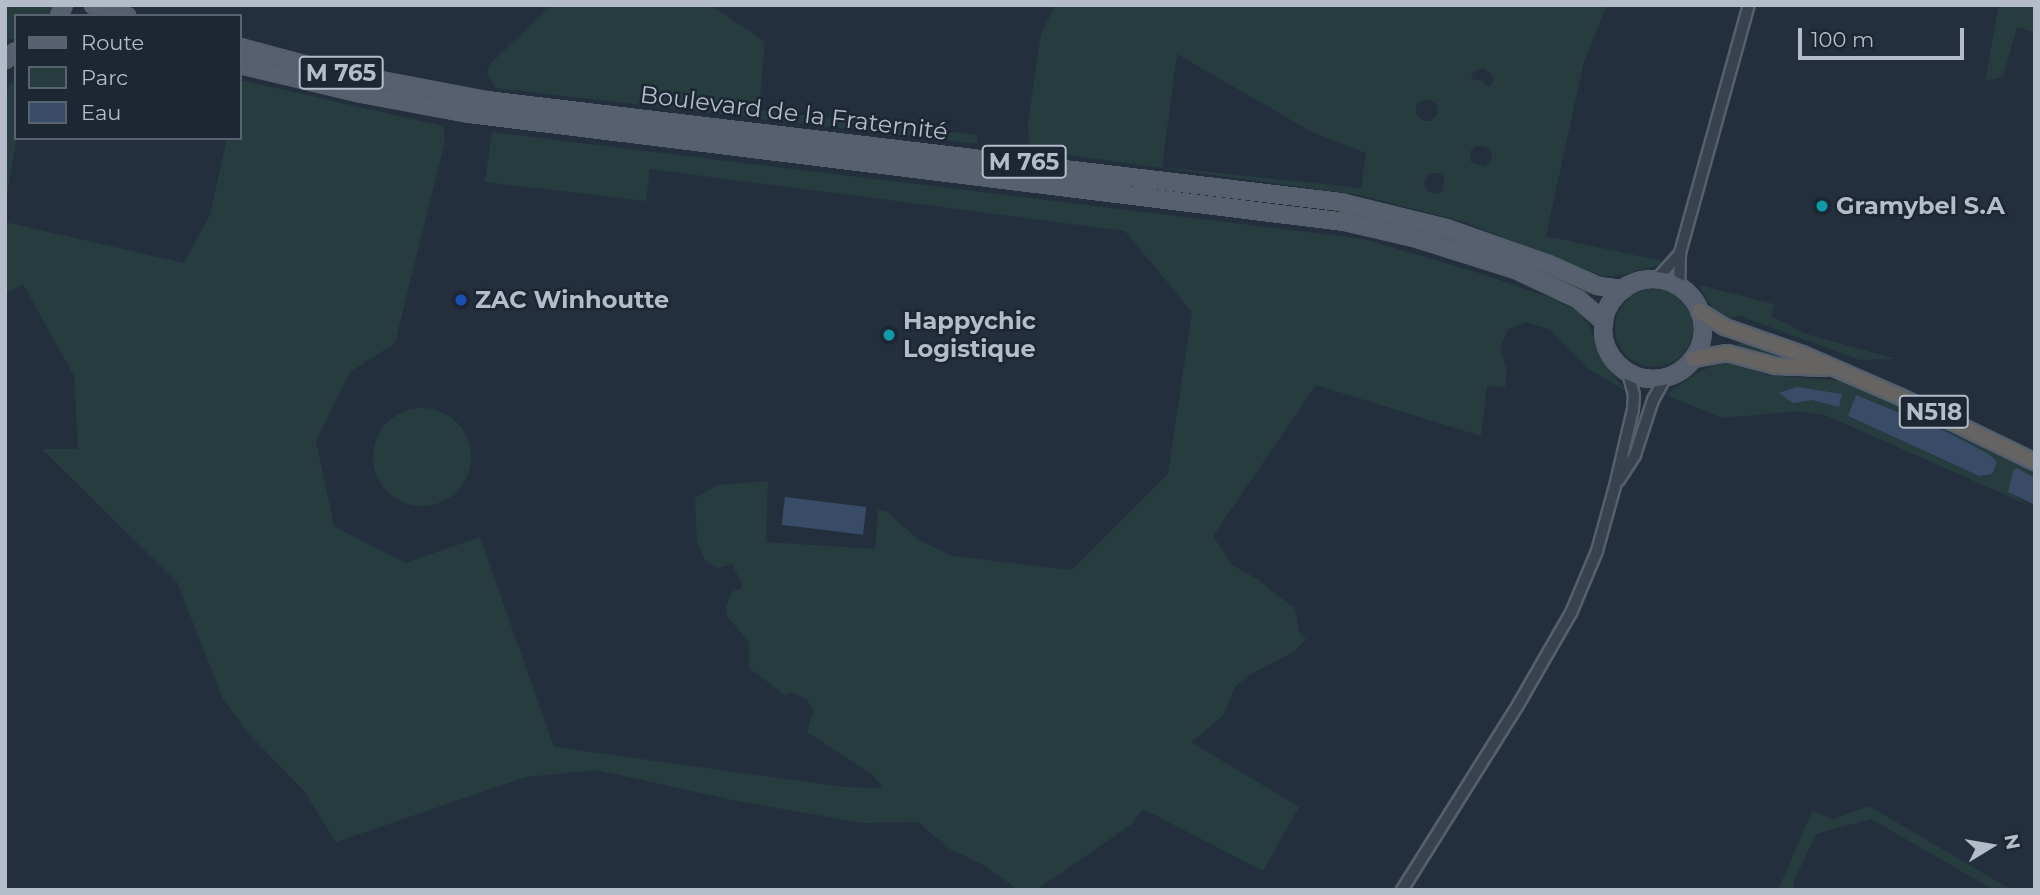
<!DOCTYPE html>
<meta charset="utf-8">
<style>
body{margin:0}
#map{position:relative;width:2040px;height:895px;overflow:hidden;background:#242f3e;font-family:Montserrat,sans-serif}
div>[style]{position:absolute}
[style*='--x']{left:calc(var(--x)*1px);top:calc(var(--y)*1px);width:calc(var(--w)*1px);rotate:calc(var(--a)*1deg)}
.green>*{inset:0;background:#263c3f}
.round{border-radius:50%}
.water>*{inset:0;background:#394c67;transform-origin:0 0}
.roads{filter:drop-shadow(2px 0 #565f6c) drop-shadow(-2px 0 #565f6c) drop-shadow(0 2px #565f6c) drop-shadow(0 -2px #565f6c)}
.tertiary>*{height:10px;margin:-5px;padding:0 5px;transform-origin:5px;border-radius:5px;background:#38414e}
.primary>*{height:14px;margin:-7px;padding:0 7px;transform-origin:7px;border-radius:7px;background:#56606e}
.primary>.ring{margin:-7px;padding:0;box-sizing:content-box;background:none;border:14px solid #56606e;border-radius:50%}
.trunk>*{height:14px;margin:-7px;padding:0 7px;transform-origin:7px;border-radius:7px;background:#656462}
.dots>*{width:19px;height:19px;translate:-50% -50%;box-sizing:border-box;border:4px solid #1d2633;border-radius:50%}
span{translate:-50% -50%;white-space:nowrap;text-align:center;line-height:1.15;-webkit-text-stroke:5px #1d2633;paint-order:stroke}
.shield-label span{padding:2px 5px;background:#1d2633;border:2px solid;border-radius:5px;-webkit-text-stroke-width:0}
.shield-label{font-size:23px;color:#b4bcc9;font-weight:700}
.street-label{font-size:24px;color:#b4bcc9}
.poi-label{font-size:24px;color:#b4bcc9;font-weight:700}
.left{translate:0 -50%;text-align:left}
.frame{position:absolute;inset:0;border:7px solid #b4bcc9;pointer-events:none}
.legend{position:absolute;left:14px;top:14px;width:228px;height:126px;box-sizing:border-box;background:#1d2633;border:2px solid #59626f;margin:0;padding:9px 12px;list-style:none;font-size:21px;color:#b4bcc9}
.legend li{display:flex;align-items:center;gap:14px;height:35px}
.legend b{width:35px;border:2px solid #59626f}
.north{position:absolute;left:1956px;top:811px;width:70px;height:70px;-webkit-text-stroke:5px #1d2633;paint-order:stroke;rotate:79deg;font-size:19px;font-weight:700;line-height:28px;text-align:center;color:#b4bcc9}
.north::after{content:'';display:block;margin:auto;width:24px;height:32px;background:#b4bcc9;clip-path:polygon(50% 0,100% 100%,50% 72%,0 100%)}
.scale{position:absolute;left:1798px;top:28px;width:166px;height:32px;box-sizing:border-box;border:4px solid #b4bcc9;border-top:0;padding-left:9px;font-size:21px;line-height:24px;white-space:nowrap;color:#b4bcc9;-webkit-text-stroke:5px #1d2633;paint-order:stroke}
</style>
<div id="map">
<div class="green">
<i style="clip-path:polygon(5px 5px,56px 5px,51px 16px,16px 16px,16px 39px,5px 39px)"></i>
<i style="clip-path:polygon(552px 5px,710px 5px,765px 42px,759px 110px,977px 135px,977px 144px,496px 88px,487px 75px,490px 64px)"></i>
<i style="clip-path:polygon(evenodd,1055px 5px,1607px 5px,1584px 61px,1546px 236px,1662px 261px,1658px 265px,1622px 275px,1602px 276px,1464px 222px,1360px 195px,1038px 151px,1029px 144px,1028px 123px,1041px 34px,1055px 5px,1177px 54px,1310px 131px,1366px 153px,1361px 188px,1162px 167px,1177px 54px,1055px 5px,1483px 68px,1492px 74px,1493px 81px,1489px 87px,1480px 80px,1471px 79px,1473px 72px,1483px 68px,1055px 5px,1431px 100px,1437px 105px,1438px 113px,1431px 121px,1423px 121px,1416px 113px,1416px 106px,1421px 101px,1431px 100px,1055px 5px,1475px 146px,1485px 146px,1491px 151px,1492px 158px,1485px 167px,1471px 162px,1470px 152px,1475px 146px,1055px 5px,1429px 173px,1440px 173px,1445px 178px,1442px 192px,1435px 194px,1426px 190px,1424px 183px,1429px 173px)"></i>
<i style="clip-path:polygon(1999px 5px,2035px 5px,2035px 33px,2017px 27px,2003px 77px,1985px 81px)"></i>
<i style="clip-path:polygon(16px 81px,17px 138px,5px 206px,5px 108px,9px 84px)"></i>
<i style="clip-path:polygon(245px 81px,443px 126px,445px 141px,395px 343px,350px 372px,316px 441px,334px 526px,405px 563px,480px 537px,554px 747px,844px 787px,883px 788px,873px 775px,807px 732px,813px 711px,807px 699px,792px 693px,785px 695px,749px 668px,749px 642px,727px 616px,726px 606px,732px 592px,743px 587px,732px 564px,718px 568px,706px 562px,697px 541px,695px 498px,718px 485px,768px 481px,766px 542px,875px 549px,878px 510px,886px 511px,919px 540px,952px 556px,1072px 570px,1168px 474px,1192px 312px,1125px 231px,650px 169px,646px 201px,485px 182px,492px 132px,1364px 239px,1482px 274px,1552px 298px,1577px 311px,1590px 326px,1599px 357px,1626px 391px,1589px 369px,1549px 329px,1526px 322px,1508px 329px,1500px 349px,1507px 370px,1505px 387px,1487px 386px,1481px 436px,1316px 385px,1213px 536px,1232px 565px,1259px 580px,1295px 609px,1299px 632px,1306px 639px,1294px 652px,1249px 675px,1235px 687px,1223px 716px,1191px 742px,1299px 807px,1263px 871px,1143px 809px,1132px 824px,1036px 890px,1018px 890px,986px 866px,950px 849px,918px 822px,863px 823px,742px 802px,597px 770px,526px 777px,336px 842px,304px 791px,247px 732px,223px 699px,177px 582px,42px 449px,78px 449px,74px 376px,23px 284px,5px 294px,5px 222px,184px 263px,210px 215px,227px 138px,240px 138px,240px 83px)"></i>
<i style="clip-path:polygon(1540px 268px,1591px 290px,1588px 298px,1538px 273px)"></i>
<i style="clip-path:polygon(1699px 285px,1774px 304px,1771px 316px,1806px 334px,1896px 359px,1860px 360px,1740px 316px,1726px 319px,1714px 310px)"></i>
<i class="round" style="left:1615px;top:289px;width:78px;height:78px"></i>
<i style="clip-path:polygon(1739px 342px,1769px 352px,1791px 361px,1737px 348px)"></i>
<i style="clip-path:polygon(evenodd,1725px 360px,1768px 375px,1843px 381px,1963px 434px,2035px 470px,2035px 478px,2017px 468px,2008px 492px,2035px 508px,1825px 415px,1800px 411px,1723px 418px,1666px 395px,1696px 373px,1725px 360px,1856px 395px,1949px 433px,1992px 474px,1979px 476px,1849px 417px,1856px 395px)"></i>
<i class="round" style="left:373px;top:408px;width:98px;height:98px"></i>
<i style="clip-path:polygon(1869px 806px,2012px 890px,1994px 890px,1871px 819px,1816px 834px,1793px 883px,1796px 890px,1778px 890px,1812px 811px,1833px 819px)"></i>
</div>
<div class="water">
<i style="clip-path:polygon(1797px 387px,1842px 394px,1839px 407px,1812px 400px,1793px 403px,1779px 393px)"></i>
<i style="clip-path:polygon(1856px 395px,1949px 433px,1990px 455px,1997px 462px,1992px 474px,1979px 476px,1848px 416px)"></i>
<i style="clip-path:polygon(2017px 468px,2035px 478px,2035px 505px,2008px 492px,2013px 471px)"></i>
<i style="left:785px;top:497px;width:82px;height:28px;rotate:7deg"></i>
</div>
<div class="roads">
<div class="tertiary">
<i style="--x:1656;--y:280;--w:36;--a:-48"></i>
<i style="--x:1679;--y:287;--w:34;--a:-88"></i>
<i style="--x:1680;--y:253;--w:257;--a:-74.5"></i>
<i style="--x:1619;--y:480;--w:30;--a:-57"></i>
<i style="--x:1635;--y:455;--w:58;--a:-71.9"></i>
<i style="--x:1653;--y:400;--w:25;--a:-61"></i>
<i style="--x:1402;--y:890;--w:218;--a:-57.9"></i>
<i style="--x:1518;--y:705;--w:106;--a:-60.1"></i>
<i style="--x:1571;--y:613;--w:67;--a:-67.2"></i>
<i style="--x:1597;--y:551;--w:67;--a:-74.5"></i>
<i style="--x:1615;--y:486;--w:79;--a:-76.8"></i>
<i style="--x:1633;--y:409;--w:14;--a:-86"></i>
<i style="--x:1634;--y:395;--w:24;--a:-105"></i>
</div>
<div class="primary">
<i style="--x:93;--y:5;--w:36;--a:18"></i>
<i style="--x:59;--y:16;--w:12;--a:-66"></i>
<i style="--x:240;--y:47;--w:85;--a:15"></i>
<i style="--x:322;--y:69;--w:167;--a:10.7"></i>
<i style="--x:486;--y:100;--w:860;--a:6.81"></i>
<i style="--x:1340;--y:202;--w:109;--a:13.8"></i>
<i style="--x:1446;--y:228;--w:108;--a:19.4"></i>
<i style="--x:1548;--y:264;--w:55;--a:23.7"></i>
<i style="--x:1598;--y:286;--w:26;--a:7"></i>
<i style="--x:5;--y:60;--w:14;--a:-39"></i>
<i style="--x:240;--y:65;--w:125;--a:13.4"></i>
<i style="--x:362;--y:94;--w:110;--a:10.5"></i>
<i style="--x:470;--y:114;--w:882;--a:7.04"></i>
<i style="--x:1345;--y:222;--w:75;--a:13.1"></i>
<i style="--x:1418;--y:239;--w:103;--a:17.6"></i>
<i style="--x:1516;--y:270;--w:68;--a:25.1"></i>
<i style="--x:1578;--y:299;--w:35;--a:41"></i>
<i class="ring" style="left:1603px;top:279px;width:86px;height:86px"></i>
</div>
<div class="trunk">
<i style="--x:1699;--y:311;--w:31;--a:32"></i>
<i style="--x:1725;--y:327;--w:82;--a:19.3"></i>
<i style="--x:1802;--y:354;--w:108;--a:23.5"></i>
<i style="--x:1901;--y:397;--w:149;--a:25.9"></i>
<i style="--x:1693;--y:359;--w:35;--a:-10"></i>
<i style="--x:1727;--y:353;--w:51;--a:14.9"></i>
<i style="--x:1776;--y:366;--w:49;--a:2.3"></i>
</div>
</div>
<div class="dots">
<i style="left:1822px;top:206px;background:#0f9aa8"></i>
<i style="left:461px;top:300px;background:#1a4fb4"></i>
<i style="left:889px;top:335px;background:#0f9aa8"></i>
</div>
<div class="shield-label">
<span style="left:341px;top:73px">M 765</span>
<span style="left:1024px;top:162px">M 765</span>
<span style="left:1934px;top:412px">N518</span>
</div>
<div class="street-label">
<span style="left:794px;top:113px;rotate:7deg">Boulevard de la Fraternité</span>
</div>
<div class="poi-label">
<span class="left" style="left:1836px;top:206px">Gramybel S.A</span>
<span class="left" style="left:475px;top:300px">ZAC Winhoutte</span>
<span class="left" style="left:903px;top:335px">Happychic<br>Logistique</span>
</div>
<div class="frame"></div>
<ul class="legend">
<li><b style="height:9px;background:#56606e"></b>Route</li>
<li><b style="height:19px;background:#263c3f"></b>Parc</li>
<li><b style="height:19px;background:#394c67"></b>Eau</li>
</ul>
<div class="north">N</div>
<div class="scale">100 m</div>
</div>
